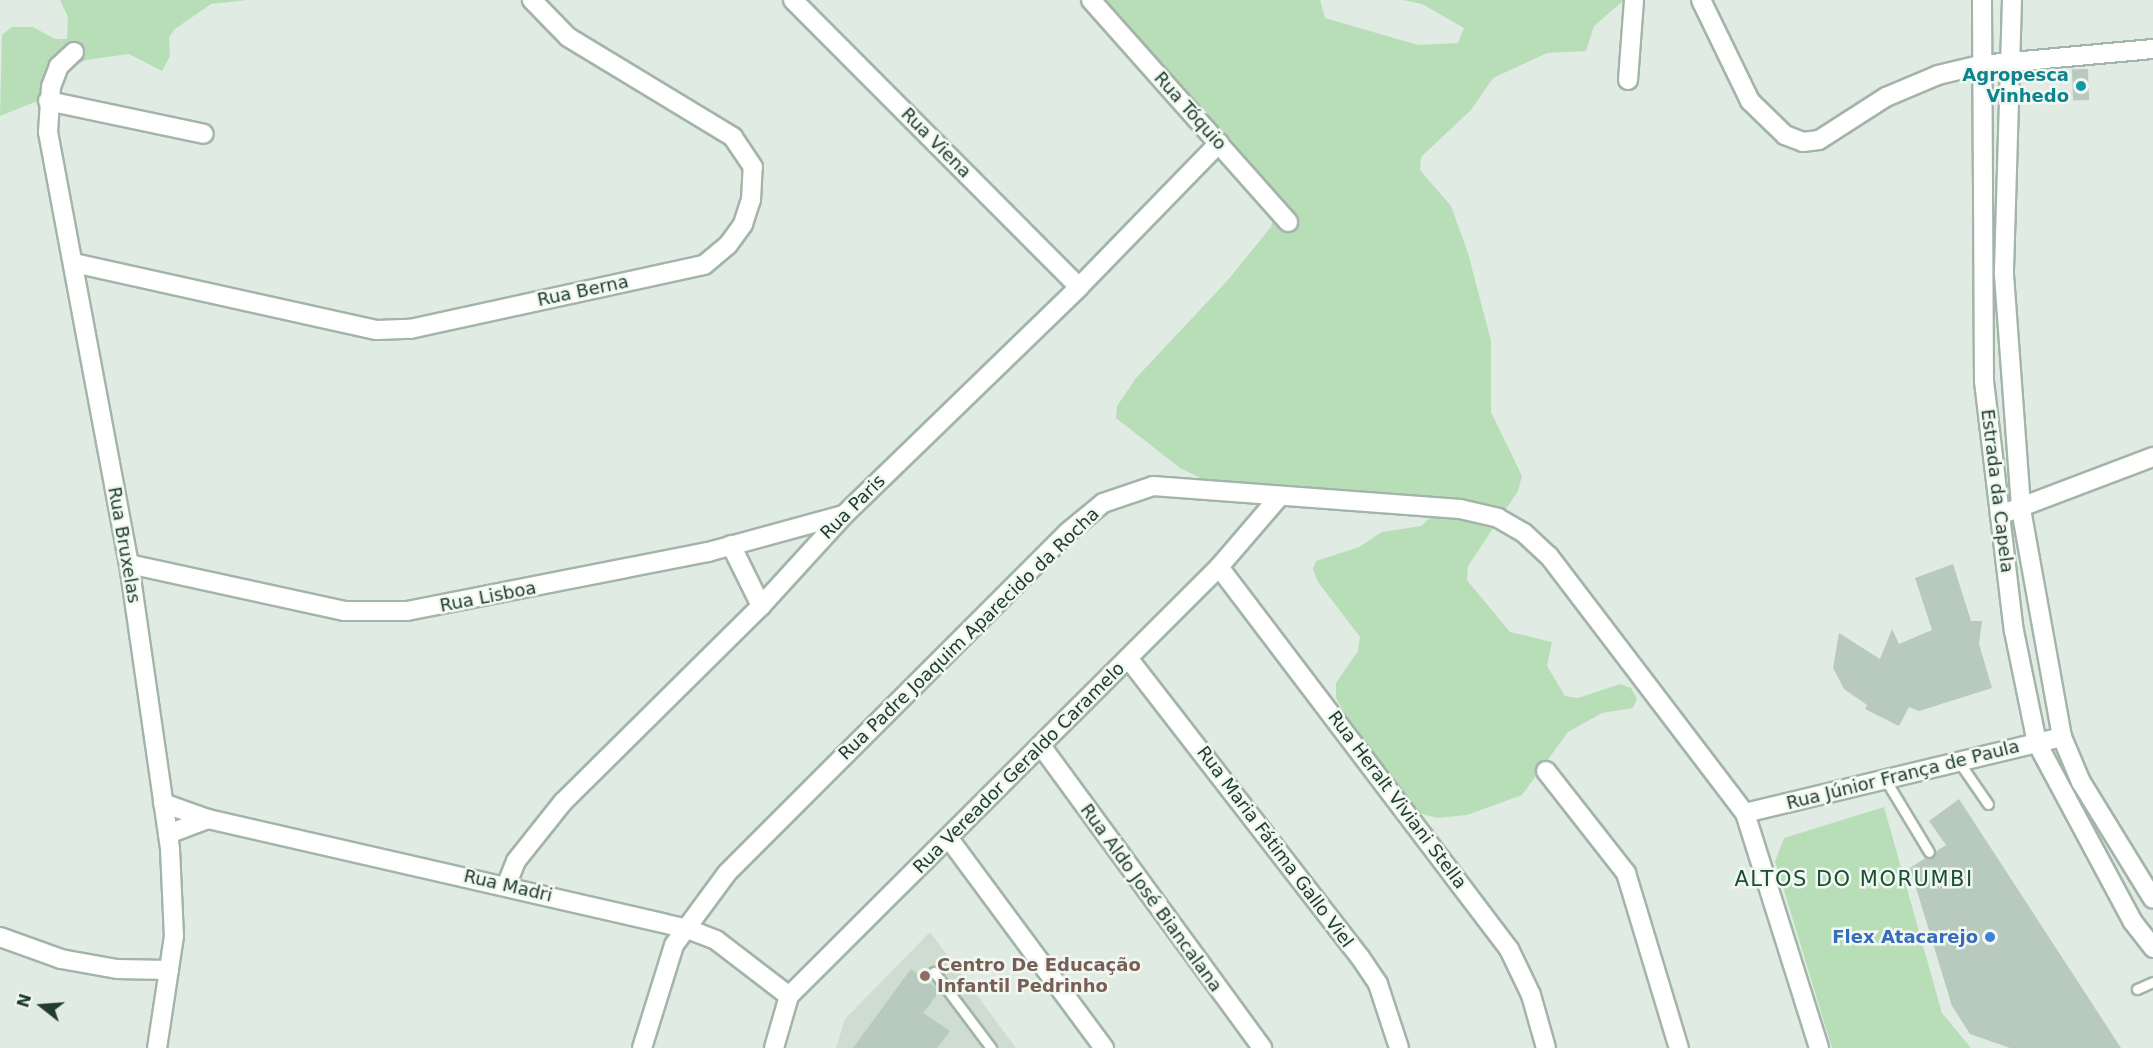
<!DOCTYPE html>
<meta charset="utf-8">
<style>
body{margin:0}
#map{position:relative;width:2153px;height:1048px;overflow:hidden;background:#e0ece3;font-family:"DejaVu Sans",sans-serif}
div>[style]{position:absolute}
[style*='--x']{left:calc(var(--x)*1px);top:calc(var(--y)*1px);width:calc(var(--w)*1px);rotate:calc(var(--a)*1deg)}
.built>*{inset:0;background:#cedcd2}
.green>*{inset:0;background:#b8deb8}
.building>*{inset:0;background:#b8c9be;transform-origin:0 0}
.roads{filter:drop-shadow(2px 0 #a3b4a9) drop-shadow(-2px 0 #a3b4a9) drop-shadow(0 2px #a3b4a9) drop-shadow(0 -2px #a3b4a9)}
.service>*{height:9px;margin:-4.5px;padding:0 4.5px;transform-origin:4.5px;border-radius:4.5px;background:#fff}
.minor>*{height:18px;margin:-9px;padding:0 9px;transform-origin:9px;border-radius:9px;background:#fff}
.secondary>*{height:18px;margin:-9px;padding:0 9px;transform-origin:9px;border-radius:9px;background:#fff}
.dots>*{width:16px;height:16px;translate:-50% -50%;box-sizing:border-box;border:3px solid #f1f8f2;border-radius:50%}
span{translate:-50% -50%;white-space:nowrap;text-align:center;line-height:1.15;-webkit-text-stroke:5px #f1f8f2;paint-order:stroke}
.culture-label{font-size:18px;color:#0d838f;font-weight:700}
.right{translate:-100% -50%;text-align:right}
.street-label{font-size:18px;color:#203d2d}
.shop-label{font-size:18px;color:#366cbe;font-weight:700}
.education-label{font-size:18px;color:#785e54;font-weight:700}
.left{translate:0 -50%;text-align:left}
.quarter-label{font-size:21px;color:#1b4f35;letter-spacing:1.5px}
.north{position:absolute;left:12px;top:976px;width:60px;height:60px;-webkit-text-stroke:4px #f1f8f2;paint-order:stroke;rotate:287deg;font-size:16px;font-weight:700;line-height:24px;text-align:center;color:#203d2d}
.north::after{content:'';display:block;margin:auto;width:21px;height:27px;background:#203d2d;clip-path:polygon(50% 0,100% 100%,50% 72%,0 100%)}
</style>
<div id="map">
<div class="built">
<i style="clip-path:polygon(930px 932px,1016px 1048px,836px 1048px,845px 1019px)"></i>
</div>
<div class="green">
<i style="clip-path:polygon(60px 0,248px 0,211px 4px,175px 29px,169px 37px,170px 56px,162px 71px,129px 54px,86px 60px,67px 70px,40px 100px,0 116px,2px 35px,12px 27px,33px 27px,55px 39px,67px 39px,68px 17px)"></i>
<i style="clip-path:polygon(1090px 0,1320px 0,1325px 18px,1418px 45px,1458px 43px,1464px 28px,1422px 4px,1403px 0,1624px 0,1594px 26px,1586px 51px,1547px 53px,1493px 78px,1471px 110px,1421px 157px,1420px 170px,1451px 206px,1468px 253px,1491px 341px,1491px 412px,1522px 476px,1518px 491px,1468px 566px,1467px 580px,1510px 632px,1552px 642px,1547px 666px,1565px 696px,1578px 698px,1620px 684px,1631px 688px,1637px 699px,1633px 708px,1602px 713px,1568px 732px,1522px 795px,1467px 815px,1437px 818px,1419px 813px,1381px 776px,1336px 698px,1336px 683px,1358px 651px,1360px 637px,1318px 582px,1313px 569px,1316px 561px,1359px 547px,1382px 532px,1421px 526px,1432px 516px,1206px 481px,1180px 468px,1116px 418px,1117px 406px,1136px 378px,1227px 281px,1271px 227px,1274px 215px)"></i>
<i style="clip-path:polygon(1884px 807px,1942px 1013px,1971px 1048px,1832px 1048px,1775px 861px,1784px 838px)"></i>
</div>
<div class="building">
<i style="left:2088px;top:69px;width:31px;height:16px;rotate:88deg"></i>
<i style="clip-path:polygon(1953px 564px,1971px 621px,1982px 621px,1979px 644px,1992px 688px,1919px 711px,1909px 707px,1899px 726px,1865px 709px,1867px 705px,1844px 689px,1833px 668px,1839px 633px,1880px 659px,1892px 629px,1899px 644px,1932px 630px,1915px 578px)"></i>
<i style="clip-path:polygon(1959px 799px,2121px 1048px,2010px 1048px,1970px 1034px,1952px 1006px,1910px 868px,1946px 845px,1929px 821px)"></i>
<i style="clip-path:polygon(911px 969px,940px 991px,923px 1013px,950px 1031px,937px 1048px,853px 1048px)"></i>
</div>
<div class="roads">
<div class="service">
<i style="--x:1959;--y:762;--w:51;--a:55.4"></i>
<i style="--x:1885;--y:779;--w:85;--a:58.9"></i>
<i style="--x:934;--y:972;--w:95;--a:53.1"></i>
<i style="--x:2137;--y:989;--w:17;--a:-24"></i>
</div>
<div class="minor">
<i style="--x:793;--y:0;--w:405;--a:45.1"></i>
<i style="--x:1091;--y:0;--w:297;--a:48.4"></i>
<i style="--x:1701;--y:0;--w:112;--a:64.1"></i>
<i style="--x:1750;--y:101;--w:49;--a:44.2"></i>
<i style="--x:1785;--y:135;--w:19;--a:21"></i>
<i style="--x:1803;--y:142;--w:16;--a:-7"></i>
<i style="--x:1819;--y:140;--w:80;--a:-32.7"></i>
<i style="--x:1886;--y:97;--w:56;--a:-22.9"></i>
<i style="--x:1938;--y:75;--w:43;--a:-13.4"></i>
<i style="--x:1980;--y:65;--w:174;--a:-5.3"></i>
<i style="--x:74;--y:52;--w:21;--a:137"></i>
<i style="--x:59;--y:66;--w:22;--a:111"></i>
<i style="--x:51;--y:87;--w:45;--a:93.8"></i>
<i style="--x:48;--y:132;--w:440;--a:79.4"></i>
<i style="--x:129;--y:564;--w:288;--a:81.8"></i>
<i style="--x:170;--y:849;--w:87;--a:87.4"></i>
<i style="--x:174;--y:936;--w:113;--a:98.6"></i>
<i style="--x:1628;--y:80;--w:80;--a:-85.7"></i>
<i style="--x:48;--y:101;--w:159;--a:11.9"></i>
<i style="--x:74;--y:263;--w:310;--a:12.5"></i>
<i style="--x:377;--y:330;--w:33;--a:-2"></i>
<i style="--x:410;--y:329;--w:301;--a:-12.3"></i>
<i style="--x:704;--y:265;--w:31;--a:-40"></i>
<i style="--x:728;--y:245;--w:26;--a:-54"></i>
<i style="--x:743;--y:224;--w:25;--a:-72"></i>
<i style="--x:751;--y:200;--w:33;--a:-87"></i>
<i style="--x:753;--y:167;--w:36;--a:-124"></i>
<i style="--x:733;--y:137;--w:193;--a:-148.8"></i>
<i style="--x:568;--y:37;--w:52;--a:-134.2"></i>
<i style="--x:2000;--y:515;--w:164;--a:-20.8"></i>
<i style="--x:731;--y:545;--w:68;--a:63.8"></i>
<i style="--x:129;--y:564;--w:220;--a:12.3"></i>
<i style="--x:344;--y:611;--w:63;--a:0"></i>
<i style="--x:407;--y:611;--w:307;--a:-11.1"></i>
<i style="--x:708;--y:552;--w:140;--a:-15.3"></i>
<i style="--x:1219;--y:567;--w:480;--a:52.8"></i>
<i style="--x:1509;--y:949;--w:51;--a:64.4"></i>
<i style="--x:1531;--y:995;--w:55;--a:74.2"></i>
<i style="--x:1128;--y:658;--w:378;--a:52.2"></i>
<i style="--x:1360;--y:957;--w:32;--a:56"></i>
<i style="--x:1378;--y:984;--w:67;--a:71.8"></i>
<i style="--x:1042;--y:747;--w:373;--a:53.8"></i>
<i style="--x:1546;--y:771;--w:130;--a:51.9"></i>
<i style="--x:1626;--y:873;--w:183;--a:73.2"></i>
<i style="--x:163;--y:803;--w:48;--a:19.6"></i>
<i style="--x:208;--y:819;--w:489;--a:12.9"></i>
<i style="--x:685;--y:928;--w:33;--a:21"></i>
<i style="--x:716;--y:940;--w:92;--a:37.5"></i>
<i style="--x:1745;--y:813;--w:326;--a:-13.5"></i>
<i style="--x:168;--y:834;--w:43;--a:-20.6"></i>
<i style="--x:950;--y:840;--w:259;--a:53.5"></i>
<i style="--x:506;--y:886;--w:27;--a:-68"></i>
<i style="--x:516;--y:861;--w:75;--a:-51.5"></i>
<i style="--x:563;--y:802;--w:279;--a:-44.7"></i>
<i style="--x:761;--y:606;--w:123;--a:-47.6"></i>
<i style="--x:844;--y:515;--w:327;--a:-44.1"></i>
<i style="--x:1079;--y:287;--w:201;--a:-45.8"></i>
<i style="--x:0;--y:937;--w:65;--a:19.8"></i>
<i style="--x:61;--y:959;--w:57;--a:10.1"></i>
<i style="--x:117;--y:969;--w:52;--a:1.1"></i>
<i style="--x:642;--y:1048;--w:108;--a:-72.7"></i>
<i style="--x:674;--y:945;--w:89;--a:-53.6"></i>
<i style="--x:727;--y:873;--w:482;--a:-45"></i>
<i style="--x:1068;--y:532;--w:45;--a:-39.6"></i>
<i style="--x:1103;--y:503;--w:53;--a:-18.8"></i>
<i style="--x:1153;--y:486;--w:308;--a:4.3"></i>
<i style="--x:1460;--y:509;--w:39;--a:13"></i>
<i style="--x:1498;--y:518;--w:30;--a:30"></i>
<i style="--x:1524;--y:533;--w:34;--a:43"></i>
<i style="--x:1549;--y:556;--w:323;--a:52.7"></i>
<i style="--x:1745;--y:813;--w:246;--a:72.5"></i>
<i style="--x:774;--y:1048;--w:54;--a:-73.9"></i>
<i style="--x:789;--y:996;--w:607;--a:-44.93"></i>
<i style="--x:1219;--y:567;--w:94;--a:-49.3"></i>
</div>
<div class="secondary">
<i style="--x:1982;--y:0;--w:381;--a:89.7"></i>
<i style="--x:1984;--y:381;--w:252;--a:83.2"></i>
<i style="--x:2014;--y:631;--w:114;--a:78.4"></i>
<i style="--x:2037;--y:743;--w:203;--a:61.8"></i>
<i style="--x:2133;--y:922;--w:33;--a:52"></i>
<i style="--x:2012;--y:0;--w:275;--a:91.7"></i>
<i style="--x:2004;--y:275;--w:235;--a:85.8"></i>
<i style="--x:2021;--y:509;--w:232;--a:79.8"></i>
<i style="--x:2062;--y:737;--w:49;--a:67.1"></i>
<i style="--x:2081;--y:782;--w:137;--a:58.4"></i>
</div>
</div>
<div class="dots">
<i style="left:2081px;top:86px;background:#0f9aa8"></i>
<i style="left:1990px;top:937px;background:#3f7fe0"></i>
<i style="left:925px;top:976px;background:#8d6e63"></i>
</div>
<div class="culture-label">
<span class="right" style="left:2069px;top:86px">Agropesca<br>Vinhedo</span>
</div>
<div class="street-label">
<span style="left:1190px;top:111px;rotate:48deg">Rua Tóquio</span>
<span style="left:936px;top:143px;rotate:45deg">Rua Viena</span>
<span style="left:583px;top:291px;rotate:-12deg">Rua Berna</span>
<span style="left:1997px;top:491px;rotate:83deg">Estrada da Capela</span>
<span style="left:853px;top:507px;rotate:-45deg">Rua Paris</span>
<span style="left:124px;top:545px;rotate:80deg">Rua Bruxelas</span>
<span style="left:488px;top:597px;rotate:-11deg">Rua Lisboa</span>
<span style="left:969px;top:634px;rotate:-44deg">Rua Padre Joaquim Aparecido da Rocha</span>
<span style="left:1019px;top:768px;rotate:-45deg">Rua Vereador Geraldo Caramelo</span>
<span style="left:1903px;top:775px;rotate:-14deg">Rua Júnior França de Paula</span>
<span style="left:1397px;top:800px;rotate:53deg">Rua Heralt Viviani Stella</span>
<span style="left:1275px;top:847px;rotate:53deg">Rua Maria Fátima Gallo Viel</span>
<span style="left:508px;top:886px;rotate:13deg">Rua Madri</span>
<span style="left:1151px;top:898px;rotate:54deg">Rua Aldo José Biancalana</span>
</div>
<div class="shop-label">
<span class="right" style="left:1978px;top:937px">Flex Atacarejo</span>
</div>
<div class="education-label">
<span class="left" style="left:937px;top:976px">Centro De Educação<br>Infantil Pedrinho</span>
</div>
<div class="quarter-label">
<span style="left:1854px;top:879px">ALTOS DO MORUMBI</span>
</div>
<div class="north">N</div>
</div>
